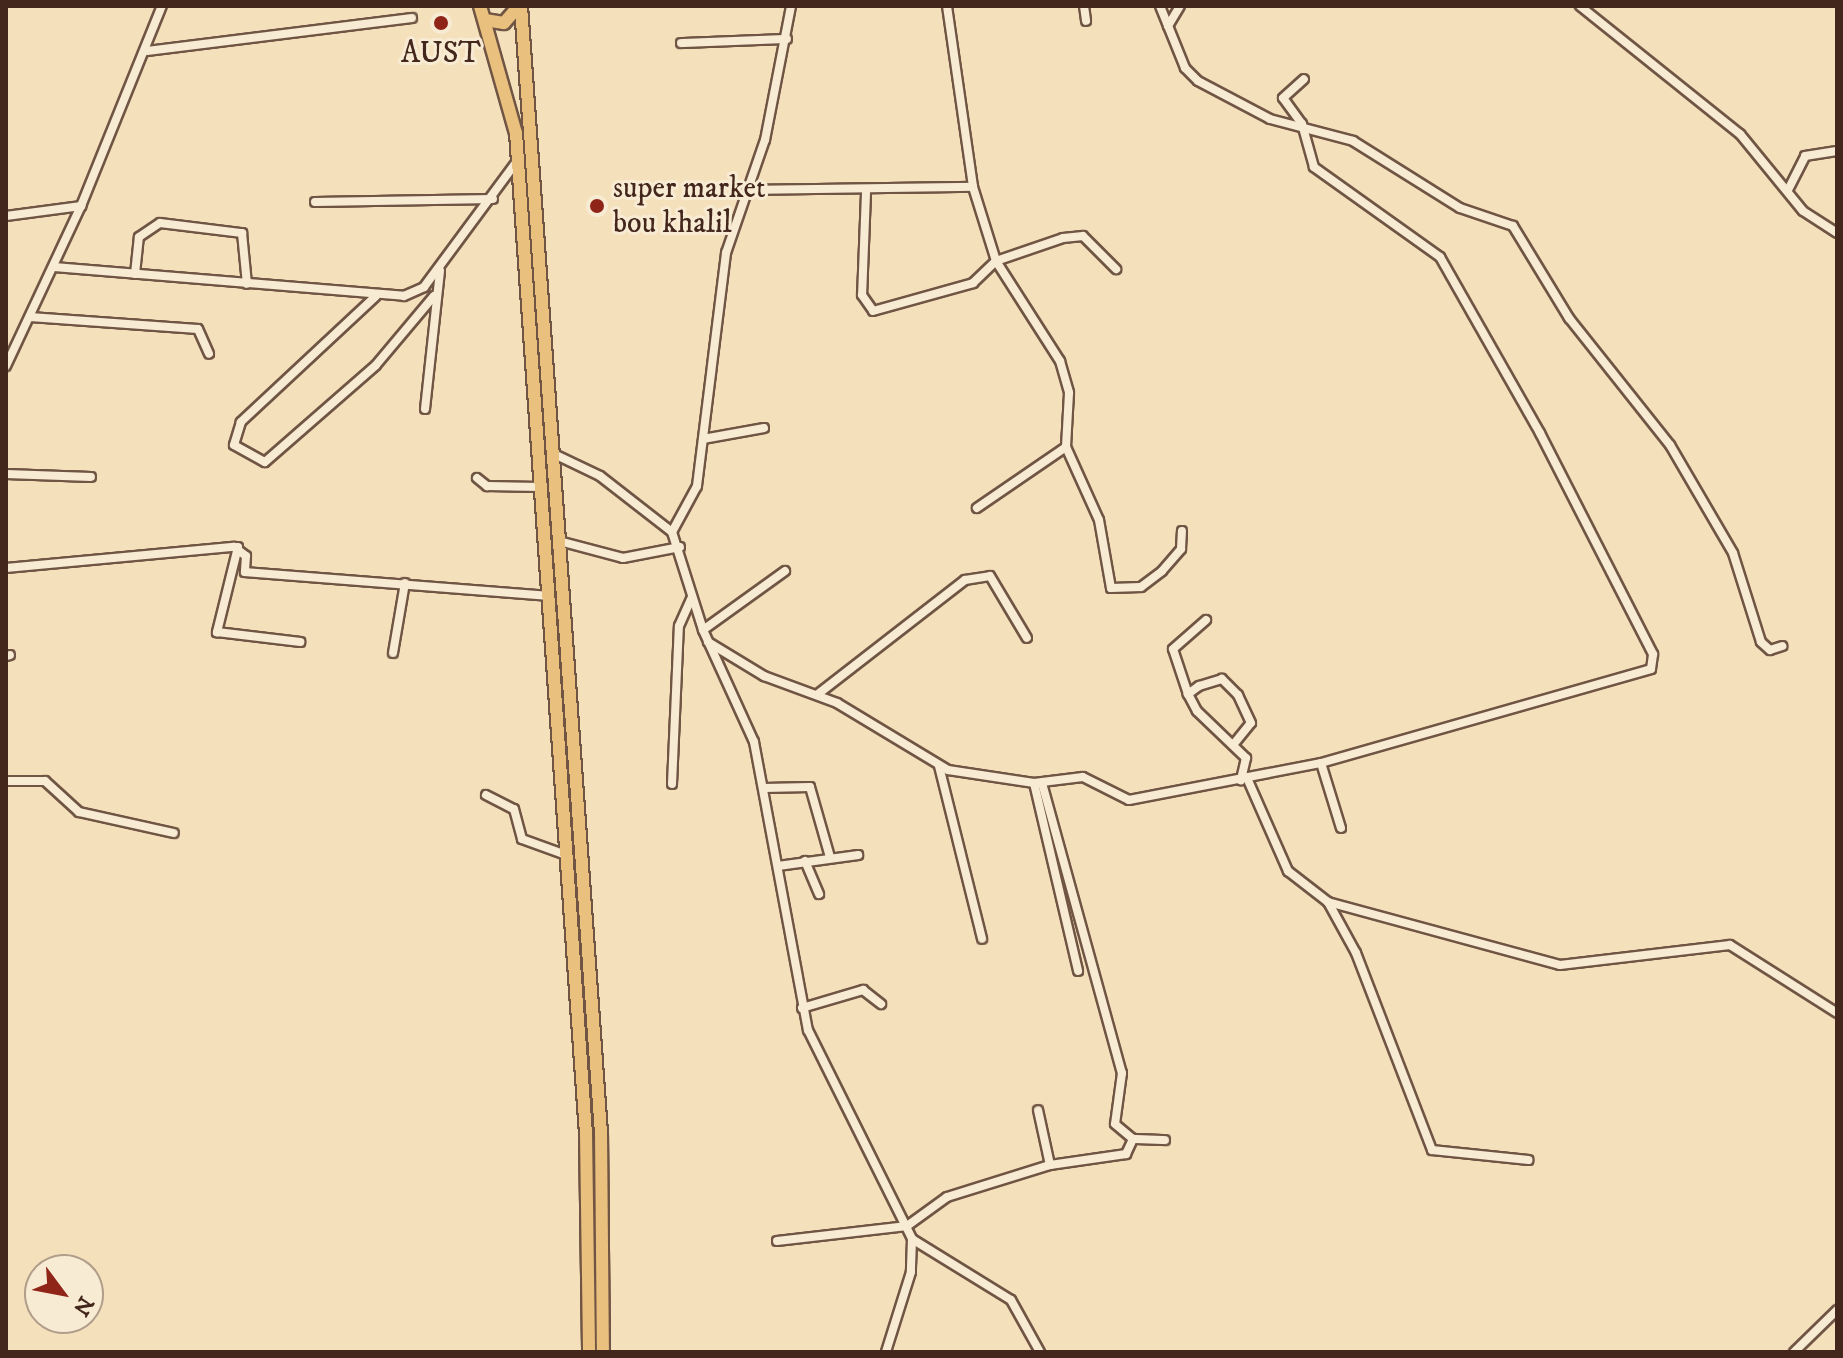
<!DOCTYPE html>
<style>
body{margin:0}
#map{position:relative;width:1843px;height:1358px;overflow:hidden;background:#f5e0bc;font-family:"IM FELL DW Pica",serif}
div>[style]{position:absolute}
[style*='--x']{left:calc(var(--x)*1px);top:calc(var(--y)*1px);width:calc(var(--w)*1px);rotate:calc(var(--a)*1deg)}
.roads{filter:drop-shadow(2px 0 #705544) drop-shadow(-2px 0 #705544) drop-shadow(0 2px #705544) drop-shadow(0 -2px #705544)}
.minor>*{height:8px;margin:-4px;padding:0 4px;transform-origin:4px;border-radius:4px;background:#f8ebd3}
.trunk>*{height:12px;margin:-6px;padding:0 6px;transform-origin:6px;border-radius:6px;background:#eac07e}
.dots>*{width:22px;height:22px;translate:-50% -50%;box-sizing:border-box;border:4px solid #f8ebd3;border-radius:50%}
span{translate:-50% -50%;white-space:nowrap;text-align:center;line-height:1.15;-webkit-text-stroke:6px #f8ebd3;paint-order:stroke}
.poi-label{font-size:30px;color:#44271c}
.left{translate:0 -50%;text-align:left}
.frame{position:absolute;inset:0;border:8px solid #44271c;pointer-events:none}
.north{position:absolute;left:24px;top:1254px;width:80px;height:80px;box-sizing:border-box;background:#f8ebd3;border:2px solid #b09d8a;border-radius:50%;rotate:122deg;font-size:22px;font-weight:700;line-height:32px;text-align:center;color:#44271c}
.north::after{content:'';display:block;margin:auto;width:28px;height:36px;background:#8f2418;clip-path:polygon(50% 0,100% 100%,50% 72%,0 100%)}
</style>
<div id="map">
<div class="roads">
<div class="minor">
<i style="--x:947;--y:6;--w:183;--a:81.8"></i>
<i style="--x:973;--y:187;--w:77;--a:72.7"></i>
<i style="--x:996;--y:261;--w:119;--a:57.4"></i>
<i style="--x:1060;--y:361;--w:33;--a:74"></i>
<i style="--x:1069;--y:393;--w:54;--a:93.2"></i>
<i style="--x:1066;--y:447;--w:108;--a:145.6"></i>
<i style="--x:1084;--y:6;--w:15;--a:82"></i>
<i style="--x:1160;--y:6;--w:67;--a:68"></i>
<i style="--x:1185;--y:68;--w:18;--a:45"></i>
<i style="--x:1198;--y:81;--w:81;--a:27.8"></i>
<i style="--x:1270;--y:119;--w:86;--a:14.8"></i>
<i style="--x:1353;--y:141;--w:126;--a:32.1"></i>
<i style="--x:1460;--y:208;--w:56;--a:18.8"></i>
<i style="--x:1513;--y:226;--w:108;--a:58.7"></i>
<i style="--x:1569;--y:318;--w:162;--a:51.5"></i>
<i style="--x:1670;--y:445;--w:125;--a:59.7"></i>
<i style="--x:1733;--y:553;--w:93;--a:72.5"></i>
<i style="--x:1761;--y:642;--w:12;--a:42"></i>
<i style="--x:1770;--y:650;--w:13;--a:-18"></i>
<i style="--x:1580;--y:6;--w:205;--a:38.7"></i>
<i style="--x:1740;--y:134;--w:99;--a:50.7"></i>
<i style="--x:1803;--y:211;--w:40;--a:32.9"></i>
<i style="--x:1168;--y:26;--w:23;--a:-59"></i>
<i style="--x:681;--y:43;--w:106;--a:-2.2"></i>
<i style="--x:147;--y:51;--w:267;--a:-7.1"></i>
<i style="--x:748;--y:190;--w:225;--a:-0.8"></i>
<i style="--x:1788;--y:190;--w:38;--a:-63"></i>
<i style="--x:1805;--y:156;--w:32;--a:-9"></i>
<i style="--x:866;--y:193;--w:102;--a:92.2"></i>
<i style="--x:862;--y:295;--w:19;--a:55"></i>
<i style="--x:873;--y:311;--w:104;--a:-15.6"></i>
<i style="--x:973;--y:283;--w:32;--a:-44"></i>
<i style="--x:996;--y:261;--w:71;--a:-18.9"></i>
<i style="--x:1063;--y:238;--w:20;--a:-6"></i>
<i style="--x:1083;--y:236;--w:47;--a:45"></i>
<i style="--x:315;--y:202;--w:178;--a:-1"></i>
<i style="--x:6;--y:216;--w:76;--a:-7.6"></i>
<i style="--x:54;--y:267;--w:351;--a:4.7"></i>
<i style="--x:404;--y:296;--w:22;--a:-24"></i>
<i style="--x:424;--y:287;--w:158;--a:-53.5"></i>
<i style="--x:135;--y:274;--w:37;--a:-84"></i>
<i style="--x:139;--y:237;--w:25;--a:-34"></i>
<i style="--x:160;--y:223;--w:83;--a:7"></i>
<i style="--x:242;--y:233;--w:51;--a:84.4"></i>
<i style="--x:376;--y:296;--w:185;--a:137"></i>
<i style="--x:241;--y:422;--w:24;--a:107"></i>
<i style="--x:234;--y:445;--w:35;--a:29"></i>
<i style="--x:265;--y:462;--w:147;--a:-41.1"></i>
<i style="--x:376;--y:365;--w:90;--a:-50"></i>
<i style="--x:30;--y:317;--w:168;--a:4.1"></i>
<i style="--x:198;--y:329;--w:27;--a:66"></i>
<i style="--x:6;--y:366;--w:177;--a:-64.9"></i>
<i style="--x:81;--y:206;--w:216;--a:-68"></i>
<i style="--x:425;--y:409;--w:139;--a:-83.8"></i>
<i style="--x:703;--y:439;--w:62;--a:-10.2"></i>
<i style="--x:1066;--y:447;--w:80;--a:65.7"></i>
<i style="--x:1099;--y:520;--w:69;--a:80"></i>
<i style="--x:1111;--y:588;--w:30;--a:-2"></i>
<i style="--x:1141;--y:587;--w:26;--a:-37"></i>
<i style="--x:1162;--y:571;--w:29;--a:-49"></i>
<i style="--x:1181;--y:549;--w:18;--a:-87"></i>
<i style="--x:552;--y:453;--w:53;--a:25.6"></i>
<i style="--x:600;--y:476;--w:91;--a:37.9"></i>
<i style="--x:672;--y:532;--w:103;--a:72.4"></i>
<i style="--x:703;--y:630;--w:123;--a:65.5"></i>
<i style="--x:754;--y:742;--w:293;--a:79.4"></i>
<i style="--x:808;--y:1030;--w:233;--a:63.5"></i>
<i style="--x:912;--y:1239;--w:33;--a:92"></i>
<i style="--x:911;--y:1272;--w:84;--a:107.4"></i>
<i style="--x:6;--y:474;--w:85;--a:2"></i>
<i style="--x:477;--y:478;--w:13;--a:39"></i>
<i style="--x:487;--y:486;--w:54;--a:1.1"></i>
<i style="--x:672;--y:532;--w:52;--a:-61.5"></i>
<i style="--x:697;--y:486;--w:235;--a:-82.9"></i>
<i style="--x:726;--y:253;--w:120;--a:-71"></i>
<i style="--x:765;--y:140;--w:136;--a:-79"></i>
<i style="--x:559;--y:541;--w:66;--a:14.9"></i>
<i style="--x:623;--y:558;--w:58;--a:-10.9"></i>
<i style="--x:238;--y:547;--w:88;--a:103.9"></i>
<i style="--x:217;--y:632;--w:84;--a:6.9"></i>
<i style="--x:6;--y:568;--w:229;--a:-5.3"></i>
<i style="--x:234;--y:547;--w:15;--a:37"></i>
<i style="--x:246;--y:556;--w:16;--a:94"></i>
<i style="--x:245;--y:572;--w:305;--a:4.5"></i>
<i style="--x:703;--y:630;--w:101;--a:-35.7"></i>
<i style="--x:708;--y:642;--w:66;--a:31.3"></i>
<i style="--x:764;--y:676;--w:78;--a:20.3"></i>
<i style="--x:837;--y:703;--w:130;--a:31.1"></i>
<i style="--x:948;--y:770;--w:87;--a:8.6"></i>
<i style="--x:1034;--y:783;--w:49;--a:-7"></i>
<i style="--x:1083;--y:777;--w:51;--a:26.6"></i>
<i style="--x:1129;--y:800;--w:196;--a:-10.9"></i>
<i style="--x:1321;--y:763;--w:343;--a:-15.9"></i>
<i style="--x:1651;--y:669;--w:15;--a:-82"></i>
<i style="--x:1653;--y:654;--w:248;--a:-117.1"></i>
<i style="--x:1540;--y:433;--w:202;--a:-119.6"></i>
<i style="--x:1440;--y:257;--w:155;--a:-144.5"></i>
<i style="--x:1314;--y:167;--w:45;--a:-105.6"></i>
<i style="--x:1302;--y:124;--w:32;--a:-126"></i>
<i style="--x:1283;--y:98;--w:28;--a:-42"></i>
<i style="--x:393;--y:653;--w:71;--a:-80.3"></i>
<i style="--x:6;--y:656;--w:4;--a:-14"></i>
<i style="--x:818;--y:694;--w:186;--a:-37.8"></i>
<i style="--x:965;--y:580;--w:25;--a:-9"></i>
<i style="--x:990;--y:576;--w:72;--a:59.2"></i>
<i style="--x:1188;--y:694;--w:47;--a:-108.4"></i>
<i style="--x:1173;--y:649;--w:44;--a:-41.3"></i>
<i style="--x:1233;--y:745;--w:28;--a:-51"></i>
<i style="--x:1251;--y:723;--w:31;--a:-115"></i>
<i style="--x:1238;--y:695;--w:23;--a:-135"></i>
<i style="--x:1222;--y:679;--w:24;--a:163"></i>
<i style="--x:1199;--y:686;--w:14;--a:144"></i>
<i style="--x:1188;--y:694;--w:19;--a:62"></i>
<i style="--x:1197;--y:711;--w:68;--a:43.8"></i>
<i style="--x:1246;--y:758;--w:23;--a:103"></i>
<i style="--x:1321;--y:763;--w:68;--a:72.9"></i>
<i style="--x:939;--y:766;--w:178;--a:76"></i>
<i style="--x:1247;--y:778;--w:102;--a:66.2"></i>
<i style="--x:1288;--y:871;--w:51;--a:37.8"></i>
<i style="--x:1328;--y:902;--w:240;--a:15.2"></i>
<i style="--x:1560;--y:965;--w:171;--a:-6.7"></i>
<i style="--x:1730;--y:945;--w:127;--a:32.4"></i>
<i style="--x:6;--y:781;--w:39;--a:0"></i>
<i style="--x:45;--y:781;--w:46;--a:42.4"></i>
<i style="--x:79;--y:812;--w:97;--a:12.5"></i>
<i style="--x:1034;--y:783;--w:193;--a:76.8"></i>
<i style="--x:1042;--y:783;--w:301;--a:74.6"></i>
<i style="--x:1122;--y:1073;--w:51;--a:97.8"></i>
<i style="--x:1115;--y:1124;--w:23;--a:40"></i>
<i style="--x:1133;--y:1139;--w:32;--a:2"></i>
<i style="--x:672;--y:784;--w:158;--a:-87.5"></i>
<i style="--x:679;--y:626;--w:32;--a:-66"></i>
<i style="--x:764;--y:788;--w:46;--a:-1.2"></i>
<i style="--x:810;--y:787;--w:73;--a:74.1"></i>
<i style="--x:486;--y:795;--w:31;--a:27"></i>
<i style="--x:514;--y:809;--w:31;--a:75"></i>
<i style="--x:522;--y:839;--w:47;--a:20"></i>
<i style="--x:805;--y:861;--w:36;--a:67"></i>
<i style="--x:778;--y:866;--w:81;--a:-7.8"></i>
<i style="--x:1328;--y:902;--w:58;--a:61.2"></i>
<i style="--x:1356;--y:953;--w:211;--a:68.9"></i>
<i style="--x:1432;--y:1150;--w:97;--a:5.9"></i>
<i style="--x:802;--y:1008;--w:64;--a:-16.4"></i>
<i style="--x:863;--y:990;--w:23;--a:38"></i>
<i style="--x:1050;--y:1165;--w:77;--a:-8.2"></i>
<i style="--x:1126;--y:1154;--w:17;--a:-65"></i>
<i style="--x:912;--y:1239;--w:116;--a:31.6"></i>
<i style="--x:1011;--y:1300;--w:60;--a:60.9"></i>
<i style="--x:777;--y:1241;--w:131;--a:-6.6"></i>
<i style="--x:907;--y:1226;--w:49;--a:-35.9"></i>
<i style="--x:947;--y:1197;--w:108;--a:-17.3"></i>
<i style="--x:1050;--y:1165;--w:56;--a:-102.3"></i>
<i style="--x:1794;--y:1352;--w:60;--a:-44.3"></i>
</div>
<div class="trunk">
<i style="--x:480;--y:6;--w:132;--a:74.2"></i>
<i style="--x:516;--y:133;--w:1002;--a:86"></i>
<i style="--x:586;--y:1133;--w:219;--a:89.2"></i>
<i style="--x:521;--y:6;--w:1129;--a:85.94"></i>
<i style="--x:601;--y:1132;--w:220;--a:89.5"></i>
<i style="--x:485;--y:20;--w:19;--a:9"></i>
<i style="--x:504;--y:23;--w:23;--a:-49"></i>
</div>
</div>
<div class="dots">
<i style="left:441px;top:23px;background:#8f2418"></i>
<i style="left:597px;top:206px;background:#8f2418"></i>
</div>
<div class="poi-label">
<span style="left:441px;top:54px">AUST</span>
<span class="left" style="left:613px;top:206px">super market<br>bou khalil</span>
</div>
<div class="frame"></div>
<div class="north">N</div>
</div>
